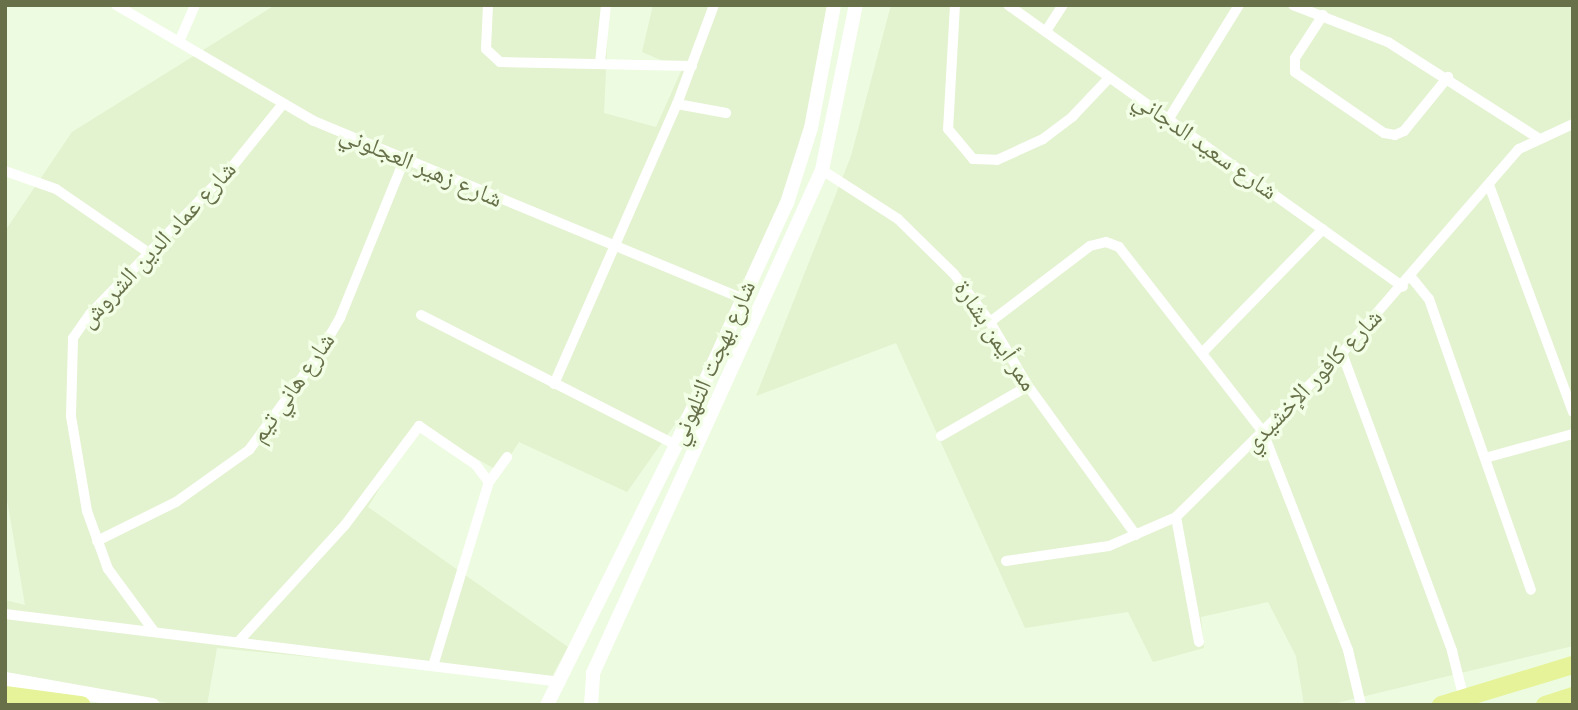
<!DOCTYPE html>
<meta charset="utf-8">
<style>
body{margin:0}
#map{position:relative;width:1578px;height:710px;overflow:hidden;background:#edfbe0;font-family:"Fira Sans Condensed","Noto Naskh Arabic",sans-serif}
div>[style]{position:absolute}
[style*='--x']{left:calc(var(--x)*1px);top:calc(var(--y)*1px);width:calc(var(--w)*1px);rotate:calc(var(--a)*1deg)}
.residential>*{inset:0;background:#e3f2cf}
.street>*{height:10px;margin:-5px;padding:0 5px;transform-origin:5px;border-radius:5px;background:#fff}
.secondary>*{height:14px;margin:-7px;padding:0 7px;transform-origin:7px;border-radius:7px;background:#fff}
.highway>*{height:18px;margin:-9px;padding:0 9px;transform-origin:9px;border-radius:9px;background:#e6f399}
span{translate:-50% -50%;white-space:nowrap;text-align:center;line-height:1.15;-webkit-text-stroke:7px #f2fee5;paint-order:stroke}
.street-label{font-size:24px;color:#677049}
.frame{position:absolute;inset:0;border:7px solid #677049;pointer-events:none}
</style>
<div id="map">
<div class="residential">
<i style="clip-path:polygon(275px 5px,609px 5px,604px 113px,656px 127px,682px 69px,642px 52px,653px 5px,828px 5px,803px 160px,685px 410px,627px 492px,519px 442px,500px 472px,418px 425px,368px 507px,568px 647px,550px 680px,217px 648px,207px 705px,180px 705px,5px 674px,5px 600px,25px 605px,5px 488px,5px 231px,72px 132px)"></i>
<i style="clip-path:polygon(891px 5px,1573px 5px,1573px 646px,1328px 705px,1304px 705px,1296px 656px,1268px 602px,1201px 617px,1204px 648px,1153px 662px,1128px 612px,1025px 628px,896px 343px,756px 396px,851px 156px)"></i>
</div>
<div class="street">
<i style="--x:116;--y:5;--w:229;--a:30.4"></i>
<i style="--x:314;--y:121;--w:462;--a:22.5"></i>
<i style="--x:488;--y:5;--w:44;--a:92.6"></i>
<i style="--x:486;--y:49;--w:19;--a:43"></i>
<i style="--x:500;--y:62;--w:192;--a:1.2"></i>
<i style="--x:955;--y:5;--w:124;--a:93.2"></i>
<i style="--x:948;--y:129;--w:39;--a:50"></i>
<i style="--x:973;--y:159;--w:24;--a:2"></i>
<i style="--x:997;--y:160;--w:51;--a:-24.5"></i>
<i style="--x:1043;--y:139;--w:38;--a:-37"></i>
<i style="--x:1073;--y:116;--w:52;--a:-46.5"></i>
<i style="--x:1008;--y:5;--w:485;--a:35.5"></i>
<i style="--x:1293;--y:5;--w:102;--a:21.3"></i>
<i style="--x:1388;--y:42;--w:178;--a:32.6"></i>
<i style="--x:1323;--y:15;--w:51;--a:123.1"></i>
<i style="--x:1295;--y:58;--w:14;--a:90"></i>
<i style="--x:1295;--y:72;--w:108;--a:34.4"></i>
<i style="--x:1384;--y:133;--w:11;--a:10"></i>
<i style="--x:1395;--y:135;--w:10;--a:-24"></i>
<i style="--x:1404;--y:131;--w:70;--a:-50.8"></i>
<i style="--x:1046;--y:31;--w:31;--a:-57"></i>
<i style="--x:179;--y:42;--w:40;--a:-66.6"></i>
<i style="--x:600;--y:63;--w:58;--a:-84.1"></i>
<i style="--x:677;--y:104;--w:50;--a:10.4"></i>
<i style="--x:1168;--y:120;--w:135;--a:-58.3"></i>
<i style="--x:822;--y:170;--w:90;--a:32.8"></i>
<i style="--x:898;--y:219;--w:78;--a:44.5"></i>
<i style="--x:954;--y:274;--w:60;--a:53.1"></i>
<i style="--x:990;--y:322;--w:74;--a:59.3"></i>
<i style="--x:1028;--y:386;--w:184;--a:54.1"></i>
<i style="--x:5;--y:171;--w:54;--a:19.4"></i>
<i style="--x:56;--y:189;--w:113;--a:34.5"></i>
<i style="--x:1489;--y:185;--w:242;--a:69.7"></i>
<i style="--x:1411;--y:277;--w:28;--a:51"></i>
<i style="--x:1429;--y:299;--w:308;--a:70.7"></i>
<i style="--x:421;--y:315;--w:286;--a:27"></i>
<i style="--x:990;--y:322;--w:126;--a:-37.2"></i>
<i style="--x:1090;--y:246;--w:16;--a:-14"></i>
<i style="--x:1106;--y:242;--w:14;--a:21"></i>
<i style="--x:1119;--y:247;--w:234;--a:52.1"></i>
<i style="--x:1263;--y:432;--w:234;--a:68.7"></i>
<i style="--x:1348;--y:650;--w:57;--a:76.7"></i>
<i style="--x:1202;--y:353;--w:173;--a:-45.7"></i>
<i style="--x:1342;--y:353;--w:318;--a:69.7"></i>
<i style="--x:1452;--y:651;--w:49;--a:76"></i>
<i style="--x:554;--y:384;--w:306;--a:-66.3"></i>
<i style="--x:677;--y:104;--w:106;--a:-69.5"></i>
<i style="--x:941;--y:436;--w:100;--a:-29.9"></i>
<i style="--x:1485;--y:458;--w:91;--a:-15.3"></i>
<i style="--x:1176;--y:517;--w:127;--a:79.6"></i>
<i style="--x:97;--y:541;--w:88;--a:-26.3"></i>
<i style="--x:176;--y:502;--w:90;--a:-35.5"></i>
<i style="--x:249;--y:450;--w:119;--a:-53.9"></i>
<i style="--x:319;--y:354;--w:42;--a:-59.7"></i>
<i style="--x:340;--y:318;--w:170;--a:-67.9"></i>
<i style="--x:1006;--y:561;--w:104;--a:-8.3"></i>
<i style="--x:1109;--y:546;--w:73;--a:-23.4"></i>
<i style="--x:1176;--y:517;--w:233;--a:-44.7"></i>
<i style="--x:1342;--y:353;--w:270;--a:-49.1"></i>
<i style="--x:1519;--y:149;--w:60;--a:-24.8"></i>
<i style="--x:5;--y:614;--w:560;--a:6.97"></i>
<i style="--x:153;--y:630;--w:76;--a:-126.4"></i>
<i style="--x:108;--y:569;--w:62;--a:-109.9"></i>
<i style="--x:87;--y:511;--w:96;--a:-99.6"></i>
<i style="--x:71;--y:416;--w:78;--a:-88.5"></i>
<i style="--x:73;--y:338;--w:29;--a:-55"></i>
<i style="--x:90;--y:314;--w:204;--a:-46"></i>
<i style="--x:232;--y:167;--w:80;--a:-51.1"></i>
<i style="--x:239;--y:641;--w:157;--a:-47.6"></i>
<i style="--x:345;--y:525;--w:124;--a:-53.2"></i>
<i style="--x:419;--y:426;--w:69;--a:34.4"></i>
<i style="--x:476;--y:465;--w:21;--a:53"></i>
<i style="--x:433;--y:666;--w:192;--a:-73.1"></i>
<i style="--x:489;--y:482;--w:31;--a:-54"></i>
</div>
<div class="secondary">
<i style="--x:5;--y:679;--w:150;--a:10"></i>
<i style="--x:547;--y:705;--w:290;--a:-63.6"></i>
<i style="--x:676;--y:445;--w:266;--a:-65.4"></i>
<i style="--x:787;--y:203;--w:79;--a:-72.3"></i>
<i style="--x:811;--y:128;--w:125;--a:-79.4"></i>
<i style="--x:591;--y:705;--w:32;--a:-86"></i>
<i style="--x:593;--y:673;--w:553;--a:-65.52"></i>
<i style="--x:822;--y:170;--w:168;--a:-78.4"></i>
</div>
<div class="highway">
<i style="--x:5;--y:695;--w:77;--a:7.5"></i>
<i style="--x:1441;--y:705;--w:138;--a:-16.9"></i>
<i style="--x:1545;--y:705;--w:29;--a:-18"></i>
</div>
<div class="street-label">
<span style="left:1205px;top:146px;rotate:35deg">شارع سعيد الدجاني</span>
<span style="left:421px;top:167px;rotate:23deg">شارع زهير العجلوني</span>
<span style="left:158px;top:245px;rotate:-47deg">شارع عماد الدين الشروش</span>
<span style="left:995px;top:336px;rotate:56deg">ممر أيمن بشارة</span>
<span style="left:713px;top:363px;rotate:-66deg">شارع بهجت التلهوني</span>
<span style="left:1313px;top:381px;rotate:-46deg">شارع كافور الإخشيدي</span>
<span style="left:293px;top:388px;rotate:-55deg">شارع هاني تيم</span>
</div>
<div class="frame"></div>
</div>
